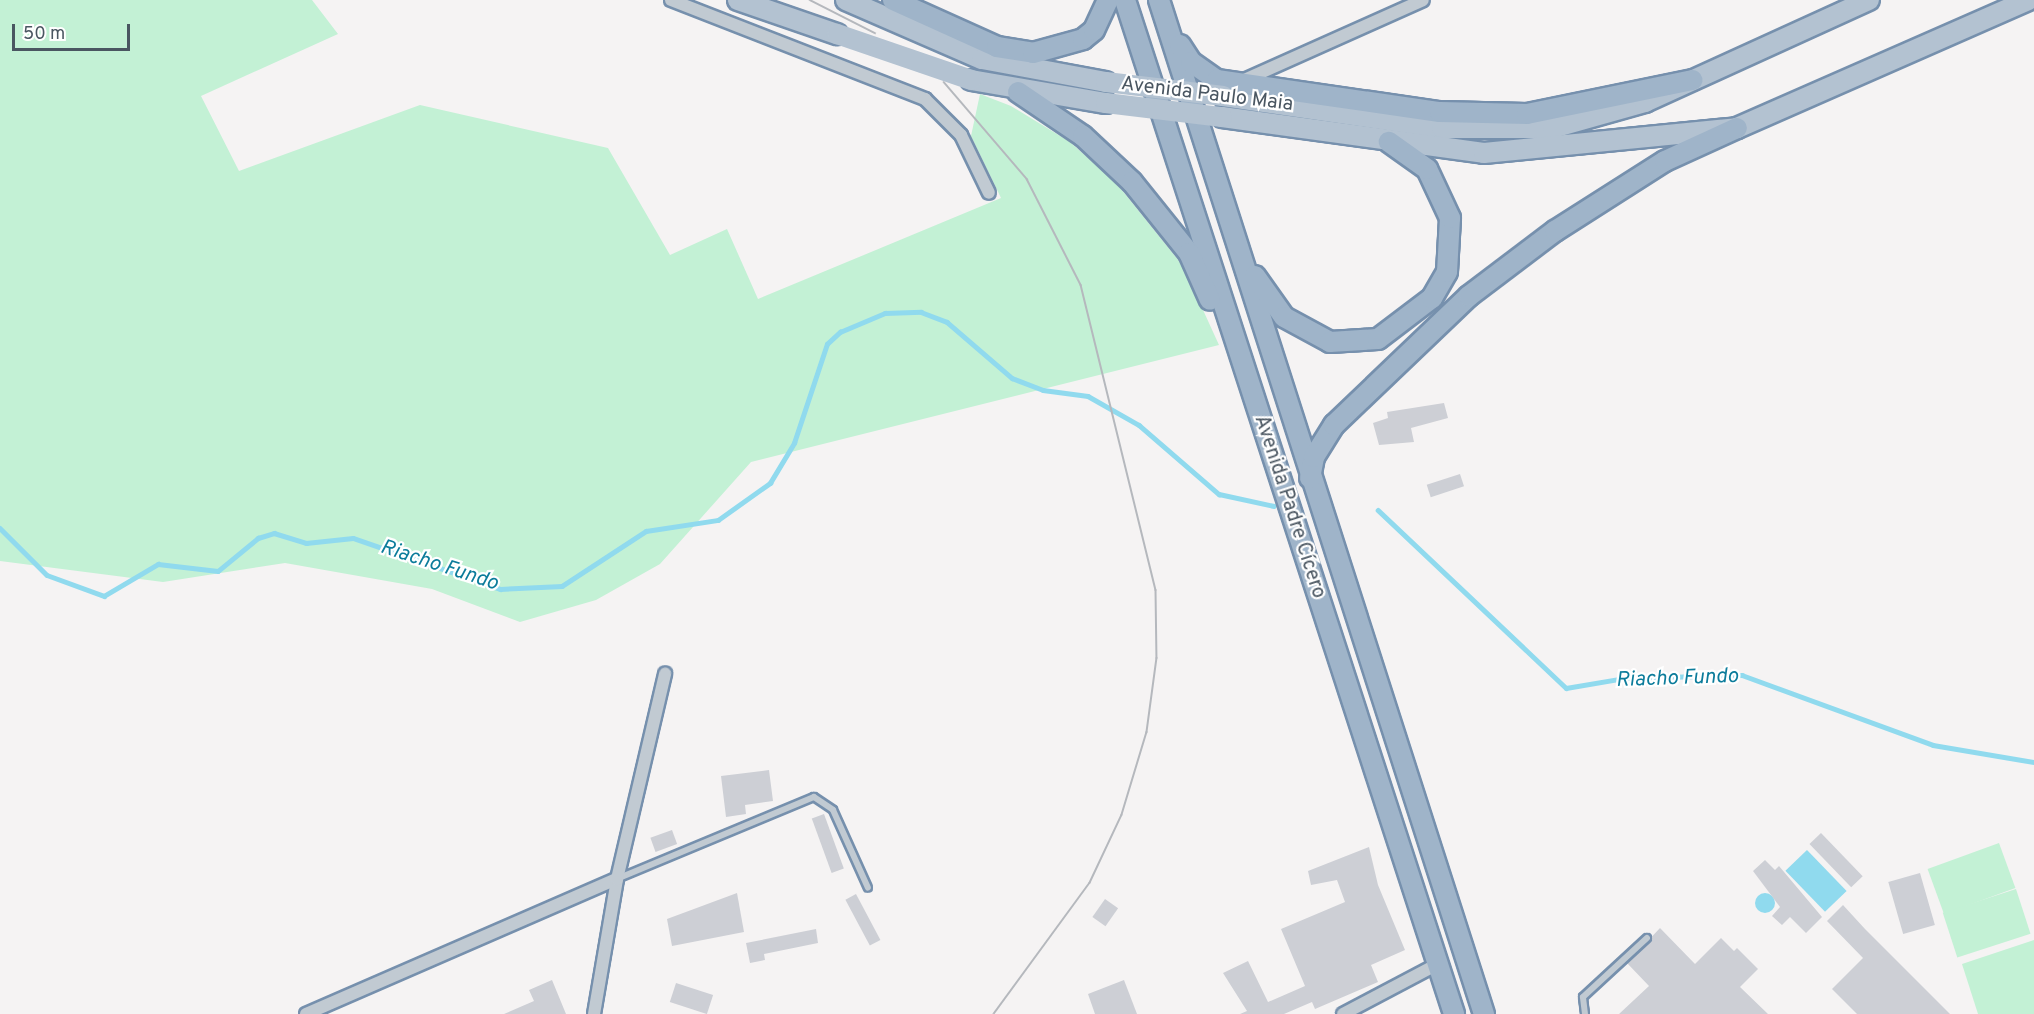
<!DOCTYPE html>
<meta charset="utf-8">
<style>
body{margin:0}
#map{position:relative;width:2034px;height:1014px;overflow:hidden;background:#f5f3f3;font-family:Overpass,sans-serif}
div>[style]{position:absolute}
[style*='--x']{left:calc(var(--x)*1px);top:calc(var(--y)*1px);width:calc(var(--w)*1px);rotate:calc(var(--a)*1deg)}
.green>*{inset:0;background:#c3f1d5;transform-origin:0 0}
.water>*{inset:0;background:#90daee;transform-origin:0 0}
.round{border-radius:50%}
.stream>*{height:4.5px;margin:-2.25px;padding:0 2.25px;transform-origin:2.25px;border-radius:2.25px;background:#90daee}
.building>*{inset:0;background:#cdcfd5;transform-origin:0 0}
.roads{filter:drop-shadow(2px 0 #7690ad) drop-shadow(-2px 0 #7690ad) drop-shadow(0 2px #7690ad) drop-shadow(0 -2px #7690ad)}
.service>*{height:6px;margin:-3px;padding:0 3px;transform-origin:3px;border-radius:3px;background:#c1cad2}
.minor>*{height:12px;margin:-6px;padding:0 6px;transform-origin:6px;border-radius:6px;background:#c1cad2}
.primary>*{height:20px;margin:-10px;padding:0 10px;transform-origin:10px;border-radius:10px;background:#b3c2d1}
.trunk>*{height:20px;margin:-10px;padding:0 10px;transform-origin:10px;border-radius:10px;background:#9fb4c9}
.tram>*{height:1.5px;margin:-0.75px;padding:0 0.75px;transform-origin:0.75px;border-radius:0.75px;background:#b5b8bd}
.primary-bridge>*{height:20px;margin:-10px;padding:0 10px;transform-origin:10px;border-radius:10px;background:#b3c2d1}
span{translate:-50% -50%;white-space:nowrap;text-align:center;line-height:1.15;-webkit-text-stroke:4.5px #fff;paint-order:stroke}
.street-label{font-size:20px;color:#4a5661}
.water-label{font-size:21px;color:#0c7c9b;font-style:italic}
.scale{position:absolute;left:12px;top:24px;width:118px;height:27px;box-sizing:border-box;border:3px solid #4a5661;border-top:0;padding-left:8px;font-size:18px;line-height:21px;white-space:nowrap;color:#4a5661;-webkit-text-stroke:4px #fff;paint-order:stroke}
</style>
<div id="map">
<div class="green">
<i style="clip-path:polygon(0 0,312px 0,338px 34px,201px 96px,239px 171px,420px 105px,608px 148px,670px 255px,727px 229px,758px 299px,1001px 198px,971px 136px,980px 94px,1011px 106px,1070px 142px,1117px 184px,1183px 266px,1219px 345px,751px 462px,660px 564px,596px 600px,520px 622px,432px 589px,285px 563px,163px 582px,0 561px)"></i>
<i style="left:1999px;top:843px;width:48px;height:76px;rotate:70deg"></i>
<i style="left:2016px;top:889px;width:47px;height:77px;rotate:72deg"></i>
<i style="clip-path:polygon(2034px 940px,2034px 1014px,1978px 1014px,1962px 964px)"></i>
</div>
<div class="water">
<i style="left:1807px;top:850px;width:57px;height:30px;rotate:46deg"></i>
<i class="round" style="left:1755px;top:893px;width:20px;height:20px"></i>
</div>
<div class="stream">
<i style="--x:1378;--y:510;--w:259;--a:43.4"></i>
<i style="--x:1566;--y:688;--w:60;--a:-9.6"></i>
<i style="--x:1625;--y:678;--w:117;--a:-1.5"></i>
<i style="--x:1742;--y:675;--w:203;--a:20.1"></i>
<i style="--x:1933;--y:745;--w:102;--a:9.6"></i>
<i style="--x:0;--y:528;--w:66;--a:45"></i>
<i style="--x:47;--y:575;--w:61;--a:20.2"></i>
<i style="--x:104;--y:596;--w:63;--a:-30.7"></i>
<i style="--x:158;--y:564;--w:60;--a:6.7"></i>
<i style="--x:218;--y:571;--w:52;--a:-39.5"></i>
<i style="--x:258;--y:538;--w:17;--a:-17"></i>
<i style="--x:274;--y:533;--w:34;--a:17"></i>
<i style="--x:306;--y:543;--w:47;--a:-6.1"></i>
<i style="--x:353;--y:538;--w:156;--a:19.1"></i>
<i style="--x:500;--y:589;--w:62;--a:-2.8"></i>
<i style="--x:562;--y:586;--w:100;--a:-33.2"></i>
<i style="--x:646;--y:531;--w:73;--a:-8.7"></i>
<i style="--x:718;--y:520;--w:64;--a:-35.4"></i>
<i style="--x:770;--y:483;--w:47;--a:-59"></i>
<i style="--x:794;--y:443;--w:104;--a:-71.6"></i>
<i style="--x:827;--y:344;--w:18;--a:-43"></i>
<i style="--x:840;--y:332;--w:49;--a:-22.9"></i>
<i style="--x:885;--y:313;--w:36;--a:-2"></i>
<i style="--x:921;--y:312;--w:28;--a:21"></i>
<i style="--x:947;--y:322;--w:86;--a:40.7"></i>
<i style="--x:1012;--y:378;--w:33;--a:21"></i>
<i style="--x:1043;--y:390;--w:45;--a:7.6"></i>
<i style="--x:1088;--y:396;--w:59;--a:29.6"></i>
<i style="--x:1139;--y:425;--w:106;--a:40.8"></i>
<i style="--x:1219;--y:494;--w:56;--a:12.3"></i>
</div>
<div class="building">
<i style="clip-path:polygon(1444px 403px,1448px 418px,1411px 428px,1414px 442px,1379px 445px,1373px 423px,1388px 418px,1387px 412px)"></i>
<i style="left:1460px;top:474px;width:13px;height:35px;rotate:72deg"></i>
<i style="clip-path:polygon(769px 770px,773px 801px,745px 805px,746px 814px,726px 817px,721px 776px)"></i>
<i style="left:824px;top:814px;width:58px;height:13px;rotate:70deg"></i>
<i style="left:672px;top:830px;width:15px;height:23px;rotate:70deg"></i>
<i style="left:1821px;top:833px;width:60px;height:16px;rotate:46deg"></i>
<i style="clip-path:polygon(1369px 847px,1378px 885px,1405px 950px,1371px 965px,1378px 982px,1315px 1009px,1312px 1002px,1284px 1014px,1240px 1014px,1247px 1011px,1223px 973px,1248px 961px,1268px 1002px,1305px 986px,1281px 929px,1345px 902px,1337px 880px,1311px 885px,1308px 871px)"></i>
<i style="clip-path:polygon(1765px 860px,1775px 870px,1779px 866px,1822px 917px,1806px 933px,1790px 917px,1782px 925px,1772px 916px,1780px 907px,1753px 871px)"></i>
<i style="left:1920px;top:873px;width:54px;height:33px;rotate:74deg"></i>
<i style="clip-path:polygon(737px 893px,744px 932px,672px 946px,667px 919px)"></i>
<i style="left:856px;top:894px;width:52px;height:12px;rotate:62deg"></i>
<i style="left:1105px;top:899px;width:16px;height:22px;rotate:35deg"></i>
<i style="clip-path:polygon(1843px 905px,1865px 929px,1950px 1014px,1857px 1014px,1832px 989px,1863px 958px,1827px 921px)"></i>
<i style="clip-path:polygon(1660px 928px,1695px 964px,1721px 938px,1734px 951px,1737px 948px,1758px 969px,1740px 987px,1768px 1014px,1619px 1014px,1649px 986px,1627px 963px)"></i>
<i style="clip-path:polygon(816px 929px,818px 943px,764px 954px,765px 960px,750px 963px,746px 943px)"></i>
<i style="clip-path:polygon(552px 980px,566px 1014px,504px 1014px,534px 1001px,529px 990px)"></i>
<i style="clip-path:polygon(1124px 980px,1137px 1014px,1095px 1014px,1088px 994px)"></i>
<i style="left:676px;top:983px;width:39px;height:20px;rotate:18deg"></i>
</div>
<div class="roads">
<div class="service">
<i style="--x:619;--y:878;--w:211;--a:-22.6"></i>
<i style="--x:814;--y:797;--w:23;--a:34"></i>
<i style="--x:833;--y:810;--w:85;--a:65.8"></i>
<i style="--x:1585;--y:1014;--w:17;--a:-97"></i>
<i style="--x:1583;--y:997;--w:87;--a:-42.7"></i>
</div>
<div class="minor">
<i style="--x:671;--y:0;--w:273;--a:21.3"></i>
<i style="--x:925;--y:99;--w:51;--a:45"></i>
<i style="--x:961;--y:135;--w:64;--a:64.2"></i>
<i style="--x:1242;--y:81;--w:198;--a:-24.1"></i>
<i style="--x:306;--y:1014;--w:339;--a:-23.5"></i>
<i style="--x:594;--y:1014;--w:137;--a:-80.3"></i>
<i style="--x:617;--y:879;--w:211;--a:-76.8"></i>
<i style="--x:1343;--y:1014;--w:107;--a:-27.8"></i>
</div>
<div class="primary">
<i style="--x:738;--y:0;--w:105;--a:19"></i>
<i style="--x:846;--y:0;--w:148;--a:23.5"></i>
<i style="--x:982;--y:59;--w:126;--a:10.5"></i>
<i style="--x:971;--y:80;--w:137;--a:9.7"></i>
<i style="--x:1223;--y:96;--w:221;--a:8.3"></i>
<i style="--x:1442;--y:128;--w:111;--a:0"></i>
<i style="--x:1553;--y:128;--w:96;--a:-15.8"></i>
<i style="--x:1645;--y:102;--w:246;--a:-24.5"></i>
<i style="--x:1222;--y:117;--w:264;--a:7.8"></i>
<i style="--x:1484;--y:153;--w:254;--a:-5.6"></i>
<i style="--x:1737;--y:128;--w:318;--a:-23.7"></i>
</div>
<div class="trunk">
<i style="--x:893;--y:0;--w:114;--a:24.3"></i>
<i style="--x:997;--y:47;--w:36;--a:9"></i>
<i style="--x:1033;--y:53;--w:52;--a:-15.6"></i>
<i style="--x:1083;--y:39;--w:14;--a:-39"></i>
<i style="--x:1094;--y:30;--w:33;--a:-65"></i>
<i style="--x:1125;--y:0;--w:1066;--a:72.02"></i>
<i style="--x:1159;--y:0;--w:1065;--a:72.23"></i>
<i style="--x:1180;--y:45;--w:20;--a:57"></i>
<i style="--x:1191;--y:62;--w:32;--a:35"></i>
<i style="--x:1217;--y:80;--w:225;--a:8.2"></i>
<i style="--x:1440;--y:112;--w:87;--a:1.3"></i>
<i style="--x:1527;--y:114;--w:169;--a:-11.6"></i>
<i style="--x:1018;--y:92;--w:78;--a:34.1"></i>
<i style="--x:1083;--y:136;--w:67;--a:43.2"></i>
<i style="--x:1132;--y:182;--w:91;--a:51.2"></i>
<i style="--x:1189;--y:253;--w:51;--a:65.9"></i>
<i style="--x:1255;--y:276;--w:50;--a:54.7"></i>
<i style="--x:1284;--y:317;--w:52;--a:28.5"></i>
<i style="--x:1330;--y:342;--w:48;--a:-3.6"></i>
<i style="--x:1378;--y:339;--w:68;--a:-37.2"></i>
<i style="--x:1432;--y:298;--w:30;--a:-60"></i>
<i style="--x:1447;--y:272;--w:54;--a:-86.8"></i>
<i style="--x:1450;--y:218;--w:54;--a:-115.1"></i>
<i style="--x:1427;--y:169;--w:47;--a:-144.6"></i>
<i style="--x:1310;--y:478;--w:21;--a:-79"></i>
<i style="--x:1314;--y:457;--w:38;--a:-58"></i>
<i style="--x:1334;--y:425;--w:187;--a:-43.7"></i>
<i style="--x:1469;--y:296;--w:108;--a:-37.1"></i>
<i style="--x:1555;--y:231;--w:130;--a:-32.5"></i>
<i style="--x:1665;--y:161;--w:79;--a:-24.6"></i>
</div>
</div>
<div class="tram">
<i style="--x:810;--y:0;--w:73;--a:26.9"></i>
<i style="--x:944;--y:82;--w:128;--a:49.4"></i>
<i style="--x:1027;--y:179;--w:119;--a:63"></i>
<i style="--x:1081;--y:285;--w:314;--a:76.2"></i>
<i style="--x:1156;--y:590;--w:68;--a:89.2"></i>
<i style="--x:1157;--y:658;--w:75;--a:97.7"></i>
<i style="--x:1147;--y:732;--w:87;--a:106.8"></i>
<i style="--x:1122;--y:815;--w:75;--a:115.2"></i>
<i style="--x:1090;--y:883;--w:162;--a:126.2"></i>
</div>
<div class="primary-bridge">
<i style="--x:837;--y:34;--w:142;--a:18.9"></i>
<i style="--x:1106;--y:82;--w:118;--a:6.8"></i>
<i style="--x:1106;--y:103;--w:117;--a:6.9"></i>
</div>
<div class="street-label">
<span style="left:1207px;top:95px;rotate:7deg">Avenida Paulo Maia</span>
<span style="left:1289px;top:507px;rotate:72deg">Avenida Padre Cícero</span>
</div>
<div class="water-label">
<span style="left:439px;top:566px;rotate:18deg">Riacho Fundo</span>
<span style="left:1677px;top:679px;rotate:-2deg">Riacho Fundo</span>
</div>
<div class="scale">50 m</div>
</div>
